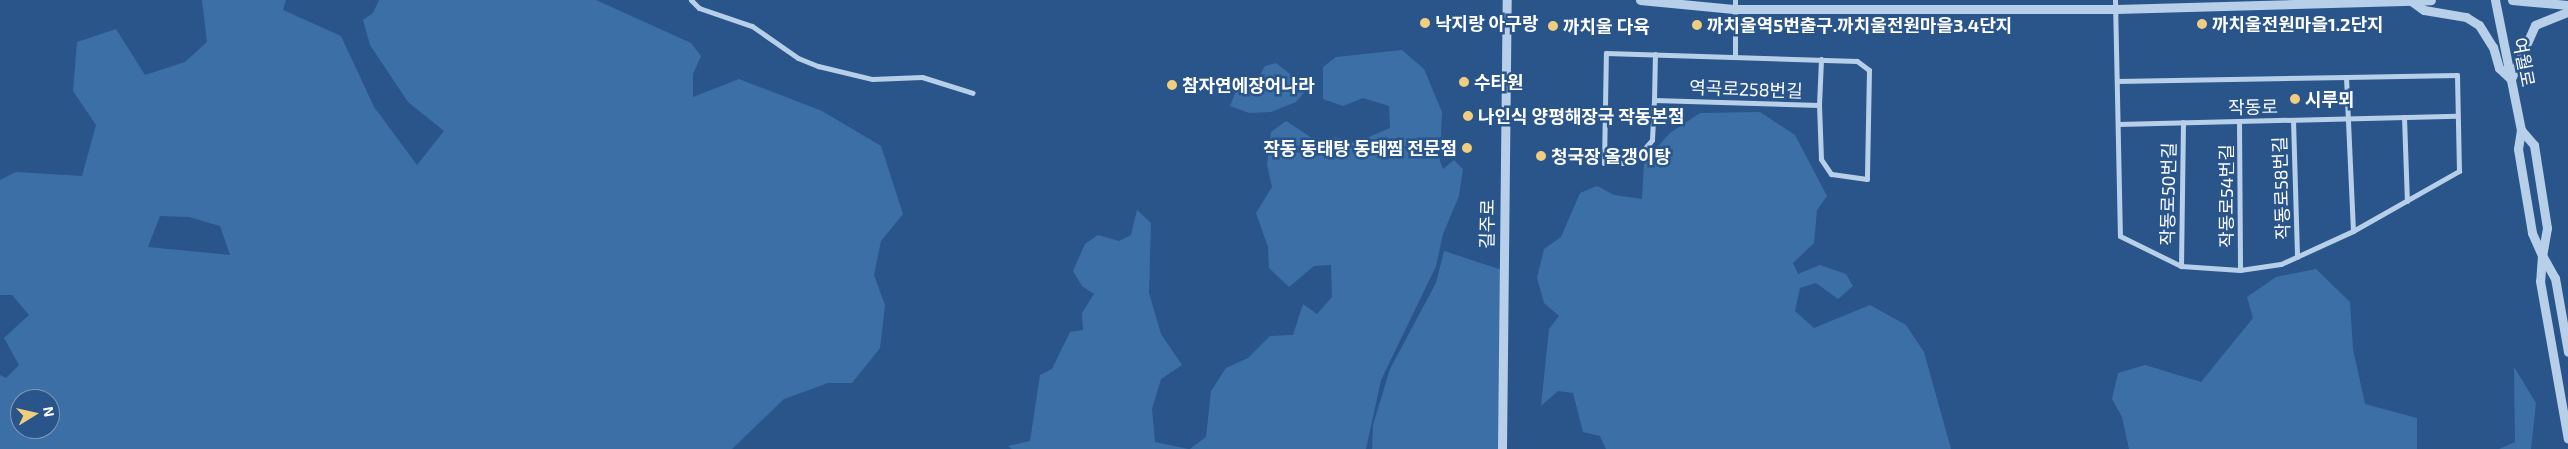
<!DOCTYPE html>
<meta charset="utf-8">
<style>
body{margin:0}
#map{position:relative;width:2568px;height:449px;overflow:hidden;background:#29558b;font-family:"Exo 2","Noto Sans KR",sans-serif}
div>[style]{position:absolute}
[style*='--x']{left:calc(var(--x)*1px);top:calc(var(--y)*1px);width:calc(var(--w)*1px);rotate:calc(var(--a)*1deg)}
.green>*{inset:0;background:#3d6fa7}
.minor>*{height:5px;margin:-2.5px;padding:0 2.5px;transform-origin:2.5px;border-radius:2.5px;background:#b7cfe9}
.tertiary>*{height:9px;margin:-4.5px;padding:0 4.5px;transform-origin:4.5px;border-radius:4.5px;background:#b7cfe9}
.dots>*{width:14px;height:14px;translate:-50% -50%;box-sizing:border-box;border:2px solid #29558b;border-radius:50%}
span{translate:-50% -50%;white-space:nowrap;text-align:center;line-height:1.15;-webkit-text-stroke:5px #29558b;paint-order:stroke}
.poi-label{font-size:18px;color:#fff;font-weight:700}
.left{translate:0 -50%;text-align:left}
.right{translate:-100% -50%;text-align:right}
.street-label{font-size:18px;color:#fff}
.north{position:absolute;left:10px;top:389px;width:50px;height:50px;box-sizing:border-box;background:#29558b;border:1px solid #7f99b9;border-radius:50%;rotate:81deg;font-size:14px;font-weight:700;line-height:20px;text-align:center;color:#fff}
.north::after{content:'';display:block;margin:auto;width:18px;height:22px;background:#f1ce7e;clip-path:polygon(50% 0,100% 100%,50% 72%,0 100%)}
</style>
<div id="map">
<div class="green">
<i style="clip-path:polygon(evenodd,202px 0,286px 0,283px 10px,341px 36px,374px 107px,417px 165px,444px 131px,408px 102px,370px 45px,363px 20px,373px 13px,379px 0,596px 0,691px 43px,701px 56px,693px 74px,693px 97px,739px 79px,822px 111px,881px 146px,903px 214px,881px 241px,874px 275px,885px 305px,880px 348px,852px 383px,828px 383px,784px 399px,732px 449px,0 449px,0 375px,6px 378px,19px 365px,4px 338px,29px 315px,12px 295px,0 295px,0 180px,16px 172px,82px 176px,96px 125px,73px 91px,77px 42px,116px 29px,145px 75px,185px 62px,207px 42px,202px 0,160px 216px,189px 217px,220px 226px,230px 255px,148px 247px,160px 216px,202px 0,20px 399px,50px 399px,50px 429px,20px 429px,20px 399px)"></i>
<i style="clip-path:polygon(1402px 50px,1424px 69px,1442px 112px,1440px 161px,1443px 169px,1454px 160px,1463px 169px,1459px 196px,1443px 234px,1436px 266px,1381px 380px,1366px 449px,1190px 449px,1206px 437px,1211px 391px,1226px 368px,1248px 358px,1270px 336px,1293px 335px,1303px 304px,1317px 314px,1332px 297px,1331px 265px,1314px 266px,1289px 287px,1269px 268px,1268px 247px,1256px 213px,1272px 187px,1267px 165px,1271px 132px,1286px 121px,1321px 144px,1334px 137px,1355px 143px,1390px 128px,1389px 106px,1363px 98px,1343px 106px,1323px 99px,1323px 67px,1336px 57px)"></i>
<i style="clip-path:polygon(1276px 63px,1308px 88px,1296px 102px,1271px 112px,1249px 113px,1230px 106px,1242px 76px,1259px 77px,1265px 66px)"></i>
<i style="clip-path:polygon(1760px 112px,1795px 135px,1827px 196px,1817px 210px,1814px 243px,1793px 263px,1798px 274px,1820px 265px,1846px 274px,1853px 286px,1838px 299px,1816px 283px,1800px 288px,1795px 311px,1814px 328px,1870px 305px,1906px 325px,1924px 352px,1951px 449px,1606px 449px,1600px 436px,1583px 432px,1573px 393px,1558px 391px,1541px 406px,1549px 329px,1559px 316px,1544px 303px,1537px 278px,1544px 249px,1561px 237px,1580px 193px,1597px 186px,1614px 195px,1642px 199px,1644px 162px,1670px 133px,1700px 113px)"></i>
<i style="clip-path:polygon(1137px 210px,1151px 223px,1149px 293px,1161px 334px,1182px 365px,1161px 379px,1152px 409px,1155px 442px,1188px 449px,1012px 449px,1008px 446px,1030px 441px,1040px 375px,1052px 369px,1070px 332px,1083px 330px,1082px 313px,1094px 294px,1082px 286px,1073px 271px,1085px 244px,1098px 235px,1119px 241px,1131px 235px)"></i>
<i style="clip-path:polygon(1444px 251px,1502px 270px,1502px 449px,1372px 449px,1373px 425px,1390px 369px,1436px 283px)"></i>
<i style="clip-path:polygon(2316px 269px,2350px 302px,2353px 349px,2365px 404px,2417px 418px,2417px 449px,2129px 449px,2122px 417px,2112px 399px,2118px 373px,2145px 365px,2201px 382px,2253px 318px,2247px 297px,2276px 277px)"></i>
<i style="clip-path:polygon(2514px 367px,2536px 403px,2531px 449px,2499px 449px,2515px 442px)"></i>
</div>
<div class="minor">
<i style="--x:691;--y:0;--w:11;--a:45"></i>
<i style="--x:699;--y:8;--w:56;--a:18.8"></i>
<i style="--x:752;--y:26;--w:56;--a:34.8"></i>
<i style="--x:798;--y:58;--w:22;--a:22"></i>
<i style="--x:818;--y:66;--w:56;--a:13.5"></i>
<i style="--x:872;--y:79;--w:50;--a:-2.3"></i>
<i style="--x:922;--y:77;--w:53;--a:17.4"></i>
<i style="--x:2115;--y:0;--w:236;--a:88.8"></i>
<i style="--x:2120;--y:236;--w:68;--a:26.2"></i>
<i style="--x:2181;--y:266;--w:59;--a:3.9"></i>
<i style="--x:2240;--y:270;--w:41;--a:-8.3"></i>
<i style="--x:2281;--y:264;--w:79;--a:-24.6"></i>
<i style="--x:2353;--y:231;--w:122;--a:-29.5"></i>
<i style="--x:2459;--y:171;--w:96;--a:-91.2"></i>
<i style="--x:2457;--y:75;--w:111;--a:179"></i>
<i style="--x:2346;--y:77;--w:154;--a:87.4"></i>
<i style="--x:1606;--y:53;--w:251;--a:1.8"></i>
<i style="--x:1857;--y:61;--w:15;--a:37"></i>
<i style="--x:1869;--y:70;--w:109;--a:91.1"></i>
<i style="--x:1867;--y:179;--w:36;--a:-172"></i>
<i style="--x:1831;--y:174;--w:18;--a:-124"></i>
<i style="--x:1821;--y:159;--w:54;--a:-92.1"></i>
<i style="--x:1819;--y:105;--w:165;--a:-178.3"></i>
<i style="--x:1654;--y:100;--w:40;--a:92.9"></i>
<i style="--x:1652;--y:140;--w:30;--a:131"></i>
<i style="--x:1632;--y:163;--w:28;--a:180"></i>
<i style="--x:1604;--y:163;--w:110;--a:-89"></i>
<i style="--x:1735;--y:56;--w:56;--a:-90"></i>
<i style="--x:2117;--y:81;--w:229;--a:-1"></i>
<i style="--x:1654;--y:100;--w:46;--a:-88.8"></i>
<i style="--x:1819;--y:105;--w:46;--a:-87.5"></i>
<i style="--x:2404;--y:117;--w:84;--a:88"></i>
<i style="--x:2293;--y:120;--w:137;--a:88.3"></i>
<i style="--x:2239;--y:121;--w:149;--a:89.6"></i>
<i style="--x:2118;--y:124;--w:339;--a:-1.4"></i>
<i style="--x:2181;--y:266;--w:144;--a:-89.2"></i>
</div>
<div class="tertiary">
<i style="--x:1640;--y:0;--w:94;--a:5.5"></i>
<i style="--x:1734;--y:9;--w:382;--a:0"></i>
<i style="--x:2116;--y:9;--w:315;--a:-1.6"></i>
<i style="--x:2410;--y:0;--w:17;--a:36"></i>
<i style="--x:2424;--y:10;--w:43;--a:9.5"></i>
<i style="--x:2466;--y:17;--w:15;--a:32"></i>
<i style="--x:2479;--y:25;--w:26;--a:58"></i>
<i style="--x:2493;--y:47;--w:22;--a:74"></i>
<i style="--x:2499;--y:68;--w:16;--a:43"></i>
<i style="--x:2495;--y:0;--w:133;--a:78.7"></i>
<i style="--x:2521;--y:130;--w:19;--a:99"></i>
<i style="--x:2518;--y:149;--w:85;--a:80.5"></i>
<i style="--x:2532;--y:233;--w:24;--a:66"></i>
<i style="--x:2542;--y:255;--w:26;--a:94"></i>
<i style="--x:2540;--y:281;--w:160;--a:80"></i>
<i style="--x:2512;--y:0;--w:56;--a:5.1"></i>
<i style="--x:2511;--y:79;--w:59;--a:-66"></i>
<i style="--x:2535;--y:25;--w:35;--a:-22"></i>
<i style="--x:2521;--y:130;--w:20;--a:49"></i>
<i style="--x:2534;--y:145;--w:84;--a:81.1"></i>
<i style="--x:2547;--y:228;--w:27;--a:100"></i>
<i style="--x:2542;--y:255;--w:26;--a:61"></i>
<i style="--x:2555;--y:278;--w:75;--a:80"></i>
<i style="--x:1502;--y:449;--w:449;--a:-89.4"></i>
</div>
<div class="dots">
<i style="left:1425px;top:23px;background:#f1ce7e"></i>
<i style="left:2202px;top:24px;background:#f1ce7e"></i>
<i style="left:1697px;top:25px;background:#f1ce7e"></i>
<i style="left:1553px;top:26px;background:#f1ce7e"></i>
<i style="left:1464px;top:82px;background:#f1ce7e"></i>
<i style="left:1172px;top:85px;background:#f1ce7e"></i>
<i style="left:2295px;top:99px;background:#f1ce7e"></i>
<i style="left:1468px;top:116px;background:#f1ce7e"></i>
<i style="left:1467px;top:148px;background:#f1ce7e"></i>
<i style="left:1541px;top:156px;background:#f1ce7e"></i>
</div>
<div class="poi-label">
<span class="left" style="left:1435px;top:23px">낙지랑 아구랑</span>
<span class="left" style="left:2212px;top:24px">까치울전원마을1.2단지</span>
<span class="left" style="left:1707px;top:25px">까치울역5번출구.까치울전원마을3.4단지</span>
<span class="left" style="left:1563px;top:26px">까치울 다육</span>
<span class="left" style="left:1474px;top:82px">수타원</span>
<span class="left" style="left:1182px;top:85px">참자연에장어나라</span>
<span class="left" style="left:2305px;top:99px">시루뫼</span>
<span class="left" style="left:1478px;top:116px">나인식 양평해장국 작동본점</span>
<span class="right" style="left:1457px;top:148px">작동 동태탕 동태찜 전문점</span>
<span class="left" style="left:1551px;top:156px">청국장 올갱이탕</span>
</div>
<div class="street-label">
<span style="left:2524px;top:62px;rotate:79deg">여월로</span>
<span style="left:1746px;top:89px;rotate:2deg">역곡로258번길</span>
<span style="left:2253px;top:107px;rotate:-1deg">작동로</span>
<span style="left:2281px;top:188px;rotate:-92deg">작동로58번길</span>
<span style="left:2168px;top:194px;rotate:-89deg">작동로50번길</span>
<span style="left:2226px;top:196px;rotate:-90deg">작동로54번길</span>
<span style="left:1487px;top:224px;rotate:-89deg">길주로</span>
</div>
<div class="north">N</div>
</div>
